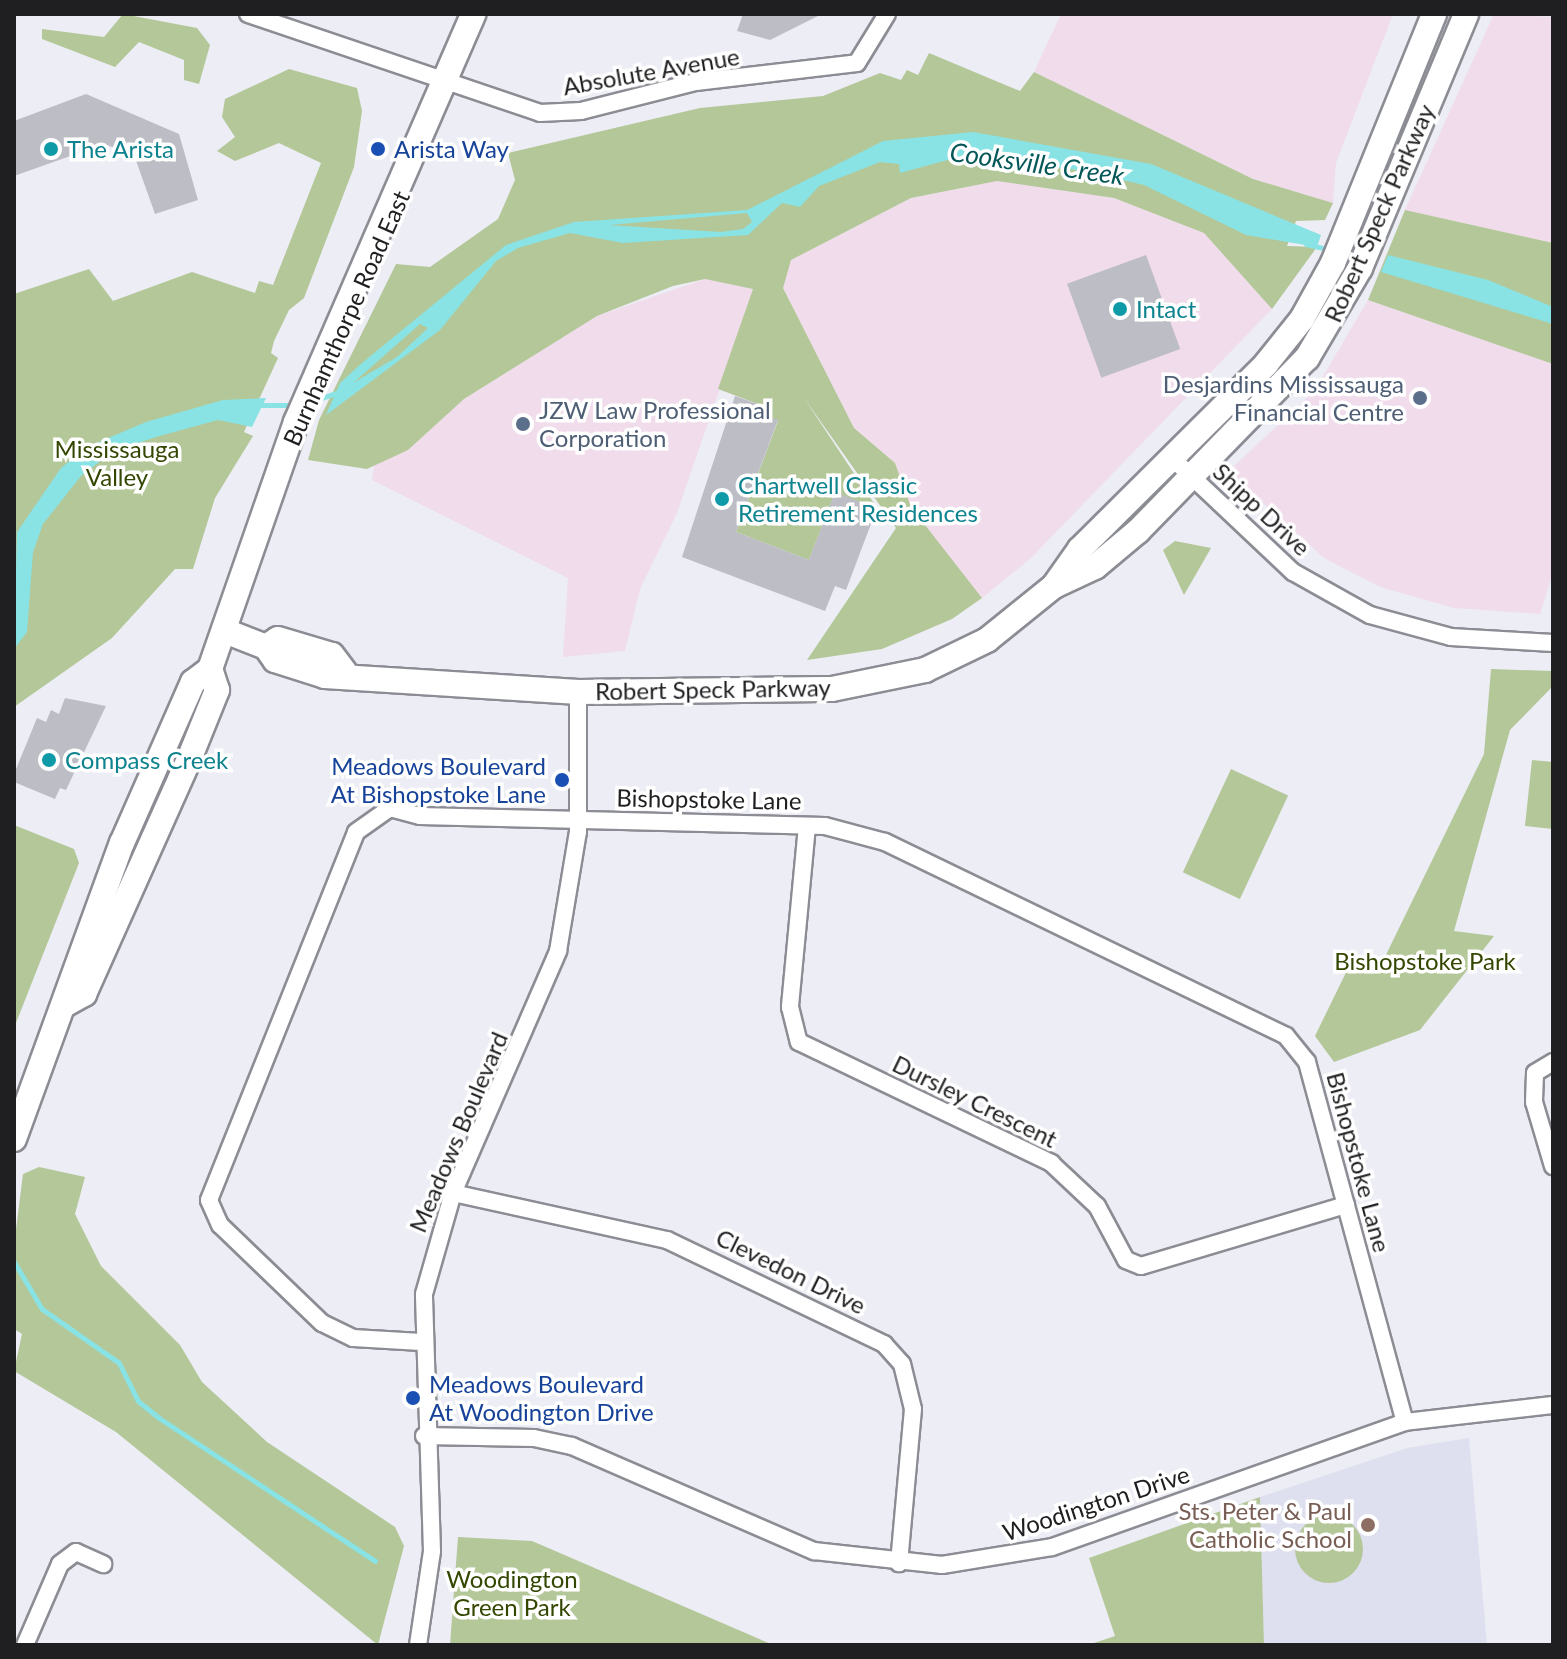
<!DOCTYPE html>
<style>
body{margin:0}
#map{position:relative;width:1567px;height:1659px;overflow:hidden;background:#ecedf5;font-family:Lato,sans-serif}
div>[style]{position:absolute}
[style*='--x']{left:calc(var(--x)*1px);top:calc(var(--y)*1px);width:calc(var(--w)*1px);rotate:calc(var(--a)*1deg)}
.commercial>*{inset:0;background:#f1dceb}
.built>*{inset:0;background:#dfe0ef}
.green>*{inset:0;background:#b4c798;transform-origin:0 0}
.round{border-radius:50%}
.water>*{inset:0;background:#89e3e4}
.stream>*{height:5px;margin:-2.5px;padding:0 2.5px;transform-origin:2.5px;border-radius:2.5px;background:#89e3e4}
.building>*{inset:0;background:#bdbdc5;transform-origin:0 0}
.roads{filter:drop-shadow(2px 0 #8c8d94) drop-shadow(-2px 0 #8c8d94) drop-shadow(0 2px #8c8d94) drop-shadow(0 -2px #8c8d94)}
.street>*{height:16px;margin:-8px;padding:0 8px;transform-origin:8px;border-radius:8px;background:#fff}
.secondary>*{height:24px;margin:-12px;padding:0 12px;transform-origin:12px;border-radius:12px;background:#fff}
.dots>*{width:22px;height:22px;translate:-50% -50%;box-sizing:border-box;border:4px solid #fff;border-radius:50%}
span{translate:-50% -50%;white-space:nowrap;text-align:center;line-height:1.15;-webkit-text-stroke:7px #fff;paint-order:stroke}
.street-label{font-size:24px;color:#1f1f22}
.culture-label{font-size:24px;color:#0d838f}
.left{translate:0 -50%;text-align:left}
.transit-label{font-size:24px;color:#164399}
.right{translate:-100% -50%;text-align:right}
.service-label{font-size:24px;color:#4e5e75}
.park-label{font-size:24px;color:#334700}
.education-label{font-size:24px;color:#785e54}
.water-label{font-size:26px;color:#035758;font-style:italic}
.frame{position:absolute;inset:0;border:16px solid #1f1f22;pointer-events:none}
</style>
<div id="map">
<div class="commercial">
<i style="clip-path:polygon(1061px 14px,1393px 14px,1336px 163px,1333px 203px,1253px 179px,1034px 72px)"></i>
<i style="clip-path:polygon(1494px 14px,1553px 17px,1553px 243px,1405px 210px)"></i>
<i style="clip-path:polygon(997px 181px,1114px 198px,1204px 233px,1272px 309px,1030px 559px,982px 598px,910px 507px,895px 463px,854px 428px,783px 288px,783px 272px,791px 260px,911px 198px)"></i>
<i style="clip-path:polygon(705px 279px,754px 289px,677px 513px,640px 589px,625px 651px,563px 657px,568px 578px,372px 480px,374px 465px,408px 450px,464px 399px,597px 316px)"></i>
<i style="clip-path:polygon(1368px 300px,1553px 364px,1553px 573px,1540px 614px,1454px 608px,1380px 587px,1324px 558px,1235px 478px,1233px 467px,1315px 390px)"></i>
</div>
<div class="built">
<i style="clip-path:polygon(1469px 1438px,1487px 1645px,1264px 1645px,1260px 1497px,1407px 1448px)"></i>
</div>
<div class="green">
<i style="clip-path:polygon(123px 14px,197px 28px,210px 45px,199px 84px,184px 80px,184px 60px,139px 42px,115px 67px,42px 39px,42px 29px,104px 37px)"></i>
<i style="clip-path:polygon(929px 53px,1020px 91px,1034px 72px,1253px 179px,1333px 203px,1325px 220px,1296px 221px,1287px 246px,1317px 247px,1272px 309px,1204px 233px,1114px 198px,997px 181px,911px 198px,791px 260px,783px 288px,854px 428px,895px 463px,911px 507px,982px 598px,952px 619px,882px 649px,807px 660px,896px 528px,804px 398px,877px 508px,835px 493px,809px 560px,736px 532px,778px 421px,766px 416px,769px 408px,718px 389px,753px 289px,705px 279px,673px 286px,597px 316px,464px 399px,408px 450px,367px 469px,308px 460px,319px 420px,396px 264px,430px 267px,498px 219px,515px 180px,508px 153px,700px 108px,823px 96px,880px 73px,901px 80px,907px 70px,918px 75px)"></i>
<i style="clip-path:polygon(289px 69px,357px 88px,362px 111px,354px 167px,304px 298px,289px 310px,274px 341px,271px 353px,278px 358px,244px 432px,253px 436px,215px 498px,193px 569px,175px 569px,112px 638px,14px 707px,14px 294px,89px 269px,113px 301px,192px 272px,255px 293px,259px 281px,273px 285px,321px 163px,279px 143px,235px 161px,217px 151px,235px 137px,222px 117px,225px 99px)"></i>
<i style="clip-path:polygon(1405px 210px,1553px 243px,1553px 364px,1368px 300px)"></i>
<i style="clip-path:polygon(1175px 541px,1211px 548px,1184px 595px,1163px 550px)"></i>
<i style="clip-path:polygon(1491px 669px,1553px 671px,1553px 686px,1510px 730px,1454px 931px,1494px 936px,1420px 1030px,1334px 1062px,1315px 1036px,1354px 956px,1380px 967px,1484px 754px)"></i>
<i style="clip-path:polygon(1532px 760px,1553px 762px,1553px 829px,1525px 826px)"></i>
<i style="left:1231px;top:769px;width:63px;height:114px;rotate:25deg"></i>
<i style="clip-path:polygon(14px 825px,74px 849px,79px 863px,14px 1028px)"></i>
<i style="clip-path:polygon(39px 1167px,85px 1177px,75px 1214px,101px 1266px,180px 1345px,202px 1382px,267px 1442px,395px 1527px,404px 1546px,378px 1645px,116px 1432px,14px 1371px,22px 1334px,14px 1329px,14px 1245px,23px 1174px)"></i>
<i style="clip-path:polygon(1260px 1497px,1264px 1645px,1088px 1645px,1115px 1636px,1089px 1558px)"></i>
<i class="round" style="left:1295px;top:1515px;width:68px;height:68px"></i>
<i style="clip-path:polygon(458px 1537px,532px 1541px,773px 1645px,450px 1645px)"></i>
</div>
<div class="water">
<i style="clip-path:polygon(evenodd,973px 132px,1151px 164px,1321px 235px,1317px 247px,1246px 235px,1144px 185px,1084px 171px,966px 155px,900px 173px,899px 164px,880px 162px,819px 186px,800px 207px,782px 203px,748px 235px,623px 243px,570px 233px,518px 248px,496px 261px,440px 330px,326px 415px,340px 383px,362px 363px,506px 245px,574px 222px,747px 210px,883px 141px,973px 132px,747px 213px,752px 222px,743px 229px,721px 232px,609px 225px,747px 213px,973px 132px,420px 324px,428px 328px,397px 357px,353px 383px,420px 324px)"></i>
<i style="clip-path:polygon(1388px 255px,1488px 280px,1553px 307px,1553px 324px,1381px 272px)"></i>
<i style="clip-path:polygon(266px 398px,252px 427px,218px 420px,156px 437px,112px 452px,81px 476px,43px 524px,33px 552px,27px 632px,14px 649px,17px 532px,61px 468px,87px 447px,146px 422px,223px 400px)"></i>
</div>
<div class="stream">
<i style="--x:1306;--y:244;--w:26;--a:13"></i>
<i style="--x:315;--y:400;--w:26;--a:-18"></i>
<i style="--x:260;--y:405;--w:34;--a:0"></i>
<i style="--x:14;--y:1262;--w:55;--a:59.2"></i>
<i style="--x:42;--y:1309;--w:94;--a:35"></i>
<i style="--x:119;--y:1363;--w:42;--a:63.4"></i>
<i style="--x:138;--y:1401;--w:27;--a:39"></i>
<i style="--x:159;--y:1418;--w:259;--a:33.5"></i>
</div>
<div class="building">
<i style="clip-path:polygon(743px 14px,822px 14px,770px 40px,737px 31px)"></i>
<i style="clip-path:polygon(86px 94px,179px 134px,198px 200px,155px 214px,134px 155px,104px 144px,14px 176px,14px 121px)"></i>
<i style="left:1146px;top:255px;width:100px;height:84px;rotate:70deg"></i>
<i style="clip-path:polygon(735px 396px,769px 408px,766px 416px,778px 420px,736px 532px,809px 560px,835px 492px,877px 508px,846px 590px,835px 586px,825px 611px,682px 557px)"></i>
<i style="clip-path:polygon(65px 698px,106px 706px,66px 790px,60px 788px,55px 799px,14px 782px,14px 774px,37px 718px,46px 722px,51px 710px,59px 714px)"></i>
</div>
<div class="roads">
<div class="street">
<i style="--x:248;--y:14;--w:308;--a:18.7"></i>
<i style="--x:540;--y:113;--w:41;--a:-2.8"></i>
<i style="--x:581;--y:111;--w:119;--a:-14.2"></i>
<i style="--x:696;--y:82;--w:162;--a:-6.7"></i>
<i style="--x:857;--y:63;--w:57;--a:-58.5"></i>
<i style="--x:1172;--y:458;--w:166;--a:43.3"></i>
<i style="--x:1293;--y:572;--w:88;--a:29.2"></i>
<i style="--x:1370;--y:615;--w:84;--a:15.2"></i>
<i style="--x:1451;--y:637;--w:102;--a:3.4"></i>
<i style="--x:807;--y:826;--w:182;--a:95.4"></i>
<i style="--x:790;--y:1007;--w:36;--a:76"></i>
<i style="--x:799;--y:1042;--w:280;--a:25.6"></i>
<i style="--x:1051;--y:1163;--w:63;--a:43.1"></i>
<i style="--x:1097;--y:1206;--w:61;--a:61.8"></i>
<i style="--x:1126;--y:1260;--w:16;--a:22"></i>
<i style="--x:1141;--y:1266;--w:214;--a:-16.6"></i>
<i style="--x:1553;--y:1062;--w:21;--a:149"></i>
<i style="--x:1535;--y:1073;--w:29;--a:92"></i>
<i style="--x:1534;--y:1102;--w:67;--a:73.5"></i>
<i style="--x:453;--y:1193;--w:219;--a:12.4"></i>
<i style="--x:667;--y:1240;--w:241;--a:25.6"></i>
<i style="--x:884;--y:1344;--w:27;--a:48"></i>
<i style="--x:902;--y:1364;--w:46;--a:76.3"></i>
<i style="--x:913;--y:1409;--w:155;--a:95.2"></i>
<i style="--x:421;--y:1342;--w:68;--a:-176.6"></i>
<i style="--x:353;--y:1338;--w:34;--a:-154"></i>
<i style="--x:322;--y:1323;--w:141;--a:-136.1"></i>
<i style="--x:220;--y:1225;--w:27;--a:-114"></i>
<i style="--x:209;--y:1200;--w:396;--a:-68.2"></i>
<i style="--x:356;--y:832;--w:42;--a:-35.2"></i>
<i style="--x:390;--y:808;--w:31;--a:15"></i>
<i style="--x:420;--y:816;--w:405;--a:1.4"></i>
<i style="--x:825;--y:826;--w:62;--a:14.9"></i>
<i style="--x:885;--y:842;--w:445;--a:25.8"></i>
<i style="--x:1286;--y:1036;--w:33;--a:51"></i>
<i style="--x:1307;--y:1062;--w:373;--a:74.8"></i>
<i style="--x:424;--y:1436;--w:110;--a:1"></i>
<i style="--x:534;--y:1438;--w:39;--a:12"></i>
<i style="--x:572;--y:1446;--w:264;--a:23.5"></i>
<i style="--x:814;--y:1551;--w:129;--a:6.2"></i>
<i style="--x:942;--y:1565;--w:111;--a:-9.3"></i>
<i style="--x:1052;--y:1547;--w:374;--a:-19.5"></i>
<i style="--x:1405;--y:1422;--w:149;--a:-6.6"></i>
<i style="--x:25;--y:1645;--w:88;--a:-66.6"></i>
<i style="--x:60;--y:1564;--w:20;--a:-37"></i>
<i style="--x:76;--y:1552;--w:30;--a:24"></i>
<i style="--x:418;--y:1645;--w:95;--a:-81.5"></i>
<i style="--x:432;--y:1551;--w:257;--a:-91.8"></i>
<i style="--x:424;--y:1294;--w:105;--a:-74"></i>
<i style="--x:453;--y:1193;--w:264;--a:-66.5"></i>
<i style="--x:558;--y:951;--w:121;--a:-80.5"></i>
<i style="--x:578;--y:832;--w:140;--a:-90"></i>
</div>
<div class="secondary">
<i style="--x:1056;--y:585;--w:43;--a:-24.8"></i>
<i style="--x:1095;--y:567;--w:56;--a:-39.9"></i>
<i style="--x:1138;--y:531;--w:242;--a:-45.7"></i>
<i style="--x:1307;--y:358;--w:104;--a:-59.5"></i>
<i style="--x:1360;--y:268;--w:275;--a:-67.3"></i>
<i style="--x:225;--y:631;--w:44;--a:21.3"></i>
<i style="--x:266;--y:647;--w:16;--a:55"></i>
<i style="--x:275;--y:660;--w:52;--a:17.7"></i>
<i style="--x:325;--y:676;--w:254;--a:3.6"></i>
<i style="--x:578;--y:692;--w:254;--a:-0.7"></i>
<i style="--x:832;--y:689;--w:95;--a:-11.5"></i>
<i style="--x:925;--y:670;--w:69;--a:-25.8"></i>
<i style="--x:987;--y:640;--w:86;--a:-38.9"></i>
<i style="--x:1054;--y:586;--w:45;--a:-54.9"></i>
<i style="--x:1080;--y:549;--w:262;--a:-44.8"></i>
<i style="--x:1266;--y:364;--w:58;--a:-51.3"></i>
<i style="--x:1302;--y:319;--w:64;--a:-61"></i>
<i style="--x:1333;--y:263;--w:269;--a:-67.9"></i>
<i style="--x:266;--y:647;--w:14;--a:-34"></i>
<i style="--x:278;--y:639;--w:56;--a:16.5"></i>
<i style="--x:332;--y:655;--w:21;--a:53"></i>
<i style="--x:66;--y:1004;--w:21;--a:-29"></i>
<i style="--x:84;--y:994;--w:265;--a:-65.9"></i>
<i style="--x:192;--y:752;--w:67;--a:-68"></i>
<i style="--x:217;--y:690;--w:22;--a:-108"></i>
<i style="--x:14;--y:1139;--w:315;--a:-70"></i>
<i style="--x:122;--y:843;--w:176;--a:-66.2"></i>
<i style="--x:193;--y:682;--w:21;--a:-37"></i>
<i style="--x:210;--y:669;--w:262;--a:-70.8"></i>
<i style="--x:296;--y:422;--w:445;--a:-66.5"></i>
</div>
</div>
<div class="dots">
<i style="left:51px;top:149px;background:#0f9aa8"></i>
<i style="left:378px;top:149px;background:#1a4fb4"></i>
<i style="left:1120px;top:309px;background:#0f9aa8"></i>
<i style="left:1420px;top:398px;background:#5c6f8a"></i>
<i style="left:523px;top:424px;background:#5c6f8a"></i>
<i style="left:722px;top:499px;background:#0f9aa8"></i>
<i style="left:49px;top:760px;background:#0f9aa8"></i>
<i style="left:562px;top:780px;background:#1a4fb4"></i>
<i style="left:413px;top:1398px;background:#1a4fb4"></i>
<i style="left:1368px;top:1525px;background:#8d6e63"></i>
</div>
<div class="street-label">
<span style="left:651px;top:71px;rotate:-10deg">Absolute Avenue</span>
<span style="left:1379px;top:213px;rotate:-66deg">Robert Speck Parkway</span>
<span style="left:346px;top:318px;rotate:-66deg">Burnhamthorpe Road East</span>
<span style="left:1262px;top:509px;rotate:43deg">Shipp Drive</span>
<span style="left:713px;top:689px;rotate:-1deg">Robert Speck Parkway</span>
<span style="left:709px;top:799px;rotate:1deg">Bishopstoke Lane</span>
<span style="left:975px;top:1101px;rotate:26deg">Dursley Crescent</span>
<span style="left:458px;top:1132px;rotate:-67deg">Meadows Boulevard</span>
<span style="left:1359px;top:1162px;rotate:75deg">Bishopstoke Lane</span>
<span style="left:791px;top:1271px;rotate:26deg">Clevedon Drive</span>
<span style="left:1096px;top:1503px;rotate:-18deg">Woodington Drive</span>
</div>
<div class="culture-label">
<span class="left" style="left:67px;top:149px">The Arista</span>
<span class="left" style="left:1136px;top:309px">Intact</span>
<span class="left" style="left:738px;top:499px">Chartwell Classic<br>Retirement Residences</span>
<span class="left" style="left:65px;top:760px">Compass Creek</span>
</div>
<div class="transit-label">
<span class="left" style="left:394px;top:149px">Arista Way</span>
<span class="right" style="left:546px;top:780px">Meadows Boulevard<br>At Bishopstoke Lane</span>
<span class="left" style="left:429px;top:1398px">Meadows Boulevard<br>At Woodington Drive</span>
</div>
<div class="service-label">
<span class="right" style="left:1404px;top:398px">Desjardins Mississauga<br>Financial Centre</span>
<span class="left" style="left:539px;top:424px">JZW Law Professional<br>Corporation</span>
</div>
<div class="park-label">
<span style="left:117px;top:463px">Mississauga<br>Valley</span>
<span style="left:1425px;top:961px">Bishopstoke Park</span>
<span style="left:512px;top:1593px">Woodington<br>Green Park</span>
</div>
<div class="education-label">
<span class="right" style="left:1352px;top:1525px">Sts. Peter &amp; Paul<br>Catholic School</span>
</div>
<div class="water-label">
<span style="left:1037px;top:164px;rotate:8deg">Cooksville Creek</span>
</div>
<div class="frame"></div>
</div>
